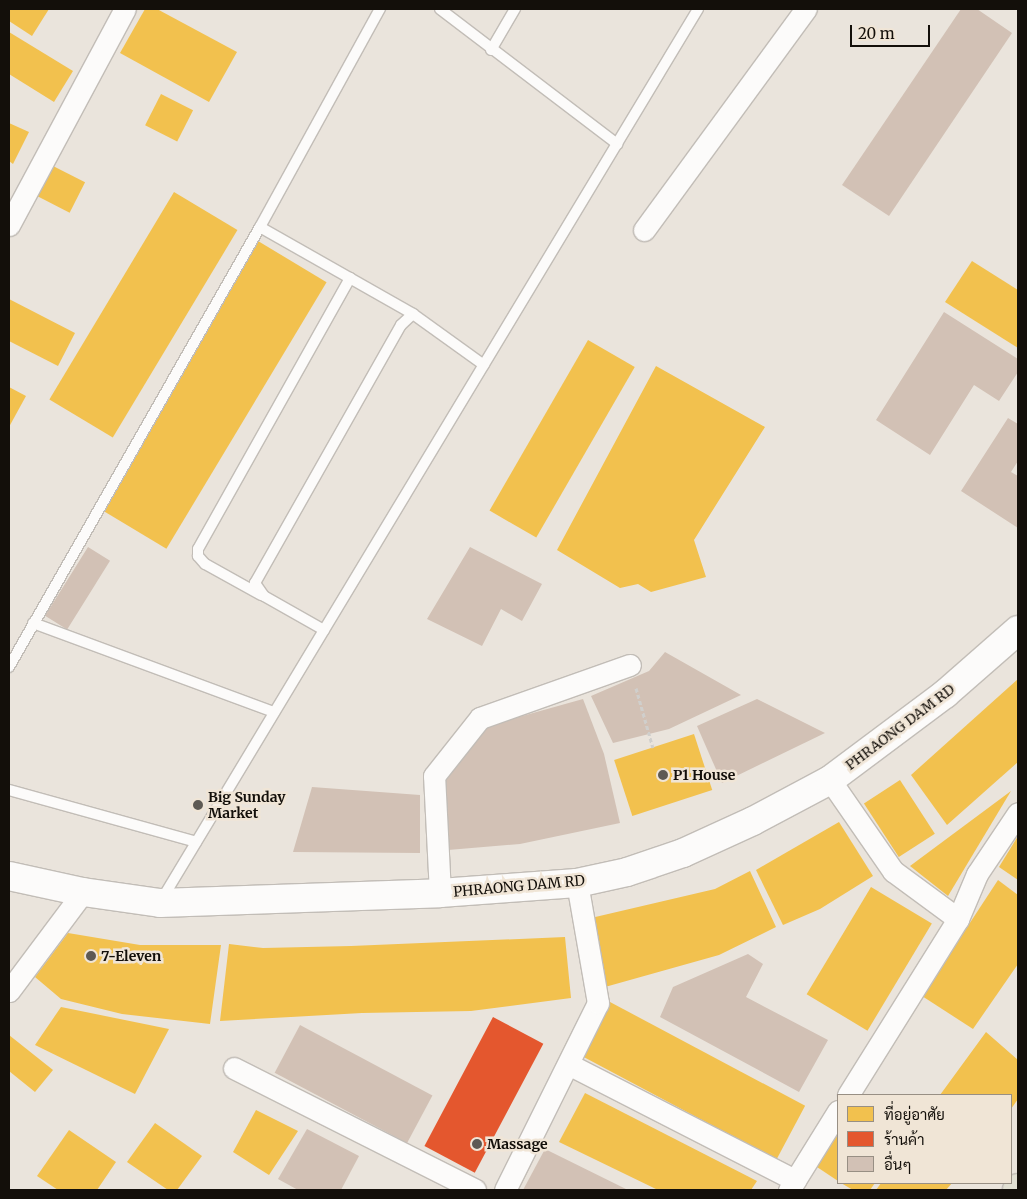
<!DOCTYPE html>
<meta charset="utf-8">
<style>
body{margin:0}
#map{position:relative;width:1027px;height:1199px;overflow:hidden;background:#eae4dc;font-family:Merriweather,Sarabun,serif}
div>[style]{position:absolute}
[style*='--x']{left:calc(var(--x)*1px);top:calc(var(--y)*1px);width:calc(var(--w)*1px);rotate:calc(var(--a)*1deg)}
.homes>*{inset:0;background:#f2c14e;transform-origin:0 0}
.shops>*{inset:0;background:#e4572e;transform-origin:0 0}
.building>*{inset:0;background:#d2c1b5;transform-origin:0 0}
.path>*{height:3px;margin-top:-1.5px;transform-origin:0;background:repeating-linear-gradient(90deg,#d0cfcc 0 4px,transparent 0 6.5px)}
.roads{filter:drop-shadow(1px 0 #c2bdb7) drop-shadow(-1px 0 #c2bdb7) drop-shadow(0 1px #c2bdb7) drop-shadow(0 -1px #c2bdb7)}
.lane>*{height:10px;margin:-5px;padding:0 5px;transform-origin:5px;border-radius:5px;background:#fcfbfa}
.street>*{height:21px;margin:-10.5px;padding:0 10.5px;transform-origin:10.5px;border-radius:10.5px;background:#fcfbfa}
.secondary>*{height:28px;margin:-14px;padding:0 14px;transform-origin:14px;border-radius:14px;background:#fcfbfa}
.primary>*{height:28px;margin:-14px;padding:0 14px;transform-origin:14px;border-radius:14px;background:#e2e0d3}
.dots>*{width:14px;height:14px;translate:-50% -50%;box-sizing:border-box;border:2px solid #f0e5d6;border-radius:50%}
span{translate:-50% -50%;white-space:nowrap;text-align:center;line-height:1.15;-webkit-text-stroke:5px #f0e5d6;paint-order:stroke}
.street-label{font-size:14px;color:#130f0a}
.poi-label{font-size:14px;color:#130f0a;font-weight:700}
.left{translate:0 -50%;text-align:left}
.frame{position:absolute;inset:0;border:10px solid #130f0a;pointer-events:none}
.legend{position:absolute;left:837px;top:1094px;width:175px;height:90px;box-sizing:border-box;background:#f0e5d6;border:1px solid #988f84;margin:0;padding:6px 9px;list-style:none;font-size:15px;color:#130f0a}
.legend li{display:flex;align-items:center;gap:10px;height:25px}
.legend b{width:25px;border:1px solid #988f84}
.scale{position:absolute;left:850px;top:25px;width:80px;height:22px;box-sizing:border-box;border:2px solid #130f0a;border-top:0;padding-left:6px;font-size:15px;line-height:18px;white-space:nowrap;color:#130f0a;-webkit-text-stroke:4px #f0e5d6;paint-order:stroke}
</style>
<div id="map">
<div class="homes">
<i style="clip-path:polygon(9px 9px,49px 9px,32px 36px,9px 21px)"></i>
<i style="clip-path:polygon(145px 9px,157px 9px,237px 52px,209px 102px,120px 53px)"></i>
<i style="clip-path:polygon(9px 32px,73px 71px,54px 102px,9px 74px)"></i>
<i style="left:161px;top:94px;width:36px;height:35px;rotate:27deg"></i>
<i style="clip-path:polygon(9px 123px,29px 132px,13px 164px,9px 161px)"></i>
<i style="left:53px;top:166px;width:36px;height:34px;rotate:27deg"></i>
<i style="left:174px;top:192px;width:74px;height:242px;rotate:31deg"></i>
<i style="left:258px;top:241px;width:80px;height:311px;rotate:31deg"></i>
<i style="clip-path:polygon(972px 261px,1018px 290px,1018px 348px,945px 302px)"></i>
<i style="clip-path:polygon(9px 299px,75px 333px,58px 366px,9px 341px)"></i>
<i style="left:588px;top:340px;width:54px;height:197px;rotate:30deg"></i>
<i style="clip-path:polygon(656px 366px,765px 427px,694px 540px,706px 577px,651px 592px,638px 584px,620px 588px,557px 550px)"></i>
<i style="clip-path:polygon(9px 387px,26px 396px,9px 427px)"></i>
<i style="clip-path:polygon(1018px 679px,1018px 762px,947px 825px,911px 775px)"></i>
<i style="left:694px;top:734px;width:59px;height:84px;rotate:72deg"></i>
<i style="left:900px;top:780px;width:64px;height:43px;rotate:57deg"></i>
<i style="clip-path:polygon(1011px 791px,948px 896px,910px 866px)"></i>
<i style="clip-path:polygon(839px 822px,873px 876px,820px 909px,783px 925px,756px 870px)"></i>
<i style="clip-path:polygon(1018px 836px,1018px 880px,999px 867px)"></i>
<i style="clip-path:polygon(750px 871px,776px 927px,719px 955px,605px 987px,591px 918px,715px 889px)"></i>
<i style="clip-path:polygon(998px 880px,1018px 895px,1018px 964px,973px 1029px,922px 996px)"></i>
<i style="left:871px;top:887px;width:71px;height:125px;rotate:31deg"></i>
<i style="clip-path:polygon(68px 933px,140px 945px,221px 945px,210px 1024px,122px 1014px,61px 999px,35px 977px)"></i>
<i style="clip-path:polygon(565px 937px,571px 998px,471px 1011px,362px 1013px,220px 1021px,229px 944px,263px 948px,351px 946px)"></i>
<i style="left:610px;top:1002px;width:221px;height:61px;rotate:28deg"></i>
<i style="clip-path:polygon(61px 1007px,169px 1029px,135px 1094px,35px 1045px)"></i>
<i style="clip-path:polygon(986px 1032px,1018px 1060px,1018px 1099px,1011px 1109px,1011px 1095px,940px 1095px)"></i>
<i style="clip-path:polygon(9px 1035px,53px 1070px,35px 1092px,9px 1071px)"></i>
<i style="clip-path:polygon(585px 1093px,757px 1181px,751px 1190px,658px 1190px,559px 1142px)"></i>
<i style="clip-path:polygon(256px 1110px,298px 1131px,269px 1175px,233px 1152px)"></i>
<i style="clip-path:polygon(155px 1123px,202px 1156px,177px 1190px,168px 1190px,127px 1162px)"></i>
<i style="clip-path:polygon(69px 1130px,116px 1162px,97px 1190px,58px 1190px,37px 1176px)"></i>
<i style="clip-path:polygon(838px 1133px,838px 1181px,817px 1167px)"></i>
<i style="clip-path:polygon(841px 1183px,875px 1183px,870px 1190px,853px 1190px)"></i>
<i style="clip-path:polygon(881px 1183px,952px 1183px,946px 1190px,876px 1190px)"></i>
</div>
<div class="shops">
<i style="left:493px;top:1017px;width:57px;height:146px;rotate:28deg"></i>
</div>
<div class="building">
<i style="clip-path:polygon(961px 9px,977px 9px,1012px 33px,889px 216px,842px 185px)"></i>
<i style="clip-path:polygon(944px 312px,1018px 359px,1018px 372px,999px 401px,974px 385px,930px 455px,876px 420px)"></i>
<i style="clip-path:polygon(1008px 418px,1018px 424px,1018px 461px,1011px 472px,1018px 476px,1018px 528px,961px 491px)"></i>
<i style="left:88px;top:547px;width:26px;height:81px;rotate:32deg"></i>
<i style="clip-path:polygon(470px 547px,542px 584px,522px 621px,501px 609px,482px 646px,427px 619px)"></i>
<i style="clip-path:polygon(665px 652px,741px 695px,669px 729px,613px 743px,591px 696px,649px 671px)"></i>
<i style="clip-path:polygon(583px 699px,604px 754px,620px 823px,520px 844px,448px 850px,441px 782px,487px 726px)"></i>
<i style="clip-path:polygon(757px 699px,825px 733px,722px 783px,697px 726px)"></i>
<i style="clip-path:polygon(312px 787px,420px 795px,420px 853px,293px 852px)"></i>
<i style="clip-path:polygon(748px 954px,763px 964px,746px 997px,828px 1040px,799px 1092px,660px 1017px,673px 987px)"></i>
<i style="left:300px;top:1025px;width:150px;height:54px;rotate:28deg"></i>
<i style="clip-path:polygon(307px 1129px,359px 1156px,341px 1190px,298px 1190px,278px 1179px)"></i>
<i style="clip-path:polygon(545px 1149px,628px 1190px,523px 1190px)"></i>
</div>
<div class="path">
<i style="--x:636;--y:688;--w:62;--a:74.2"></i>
</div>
<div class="roads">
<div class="lane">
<i style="--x:440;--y:9;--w:223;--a:37.3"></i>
<i style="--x:491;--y:50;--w:48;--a:-59.7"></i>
<i style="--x:260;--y:227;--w:176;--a:29.6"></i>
<i style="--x:413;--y:314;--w:87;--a:35.7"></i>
<i style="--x:261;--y:595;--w:64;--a:-151"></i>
<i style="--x:205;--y:564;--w:11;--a:-131"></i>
<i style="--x:198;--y:556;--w:7;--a:-90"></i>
<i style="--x:198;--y:549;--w:311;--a:-60.7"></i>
<i style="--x:33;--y:623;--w:257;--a:20.3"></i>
<i style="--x:324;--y:630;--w:69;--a:-150.5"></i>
<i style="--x:264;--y:596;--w:16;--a:-125"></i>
<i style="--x:255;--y:583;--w:296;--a:-60.5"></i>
<i style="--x:401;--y:325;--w:16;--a:-43"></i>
<i style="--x:9;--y:667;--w:507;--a:-60.3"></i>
<i style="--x:260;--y:227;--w:249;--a:-61.2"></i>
<i style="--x:9;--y:790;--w:194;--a:15.5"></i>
<i style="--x:162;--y:899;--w:1039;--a:-58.94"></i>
</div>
<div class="street">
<i style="--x:9;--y:225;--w:245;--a:-61.8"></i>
<i style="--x:644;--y:230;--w:274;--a:-53.8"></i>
<i style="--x:830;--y:780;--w:111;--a:55.3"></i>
<i style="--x:893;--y:871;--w:81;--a:36.4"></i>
<i style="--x:958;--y:919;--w:208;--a:122"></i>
<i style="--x:440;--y:893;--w:117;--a:-92.9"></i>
<i style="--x:434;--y:776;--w:74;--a:-51.6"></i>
<i style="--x:480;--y:718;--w:159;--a:-19.5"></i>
<i style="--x:958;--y:919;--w:49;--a:-67.1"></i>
<i style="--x:977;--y:874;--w:73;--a:-56.1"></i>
<i style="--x:9;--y:991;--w:124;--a:-53.2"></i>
<i style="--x:570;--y:1065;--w:253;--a:27.1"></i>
<i style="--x:234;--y:1068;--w:270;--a:26.8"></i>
<i style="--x:505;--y:1190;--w:209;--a:-63.6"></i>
<i style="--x:598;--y:1003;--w:122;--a:-99.9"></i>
<i style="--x:789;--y:1190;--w:93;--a:-58.2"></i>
</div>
<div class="secondary">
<i style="--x:9;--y:876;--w:76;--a:12.2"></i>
<i style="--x:83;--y:892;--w:78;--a:8.1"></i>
<i style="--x:160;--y:903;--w:280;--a:-2"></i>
<i style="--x:440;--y:893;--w:137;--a:-4.2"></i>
<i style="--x:577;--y:883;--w:51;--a:-12.4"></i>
<i style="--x:627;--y:872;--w:59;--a:-18.7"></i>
<i style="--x:683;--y:853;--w:77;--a:-24.6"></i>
<i style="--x:753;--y:821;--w:87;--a:-28"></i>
<i style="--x:830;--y:780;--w:144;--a:-36.8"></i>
<i style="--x:945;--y:694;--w:97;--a:-41.2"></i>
</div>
<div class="primary">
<i style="--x:1017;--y:1190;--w:2;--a:-63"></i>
</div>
</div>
<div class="dots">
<i style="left:663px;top:775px;background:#5e5a54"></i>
<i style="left:198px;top:805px;background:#5e5a54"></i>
<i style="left:91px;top:956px;background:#5e5a54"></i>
<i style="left:477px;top:1144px;background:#5e5a54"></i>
</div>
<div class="street-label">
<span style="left:900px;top:727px;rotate:-37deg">PHRAONG DAM RD</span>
<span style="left:519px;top:886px;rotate:-5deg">PHRAONG DAM RD</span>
</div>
<div class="poi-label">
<span class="left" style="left:673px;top:775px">P1 House</span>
<span class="left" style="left:208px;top:805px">Big Sunday<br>Market</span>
<span class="left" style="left:101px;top:956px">7-Eleven</span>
<span class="left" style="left:487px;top:1144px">Massage</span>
</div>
<div class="frame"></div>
<ul class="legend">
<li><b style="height:14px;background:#f2c14e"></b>ที่อยู่อาศัย</li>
<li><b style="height:14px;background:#e4572e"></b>ร้านค้า</li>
<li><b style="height:14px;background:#d2c1b5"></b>อื่นๆ</li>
</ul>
<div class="scale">20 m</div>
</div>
